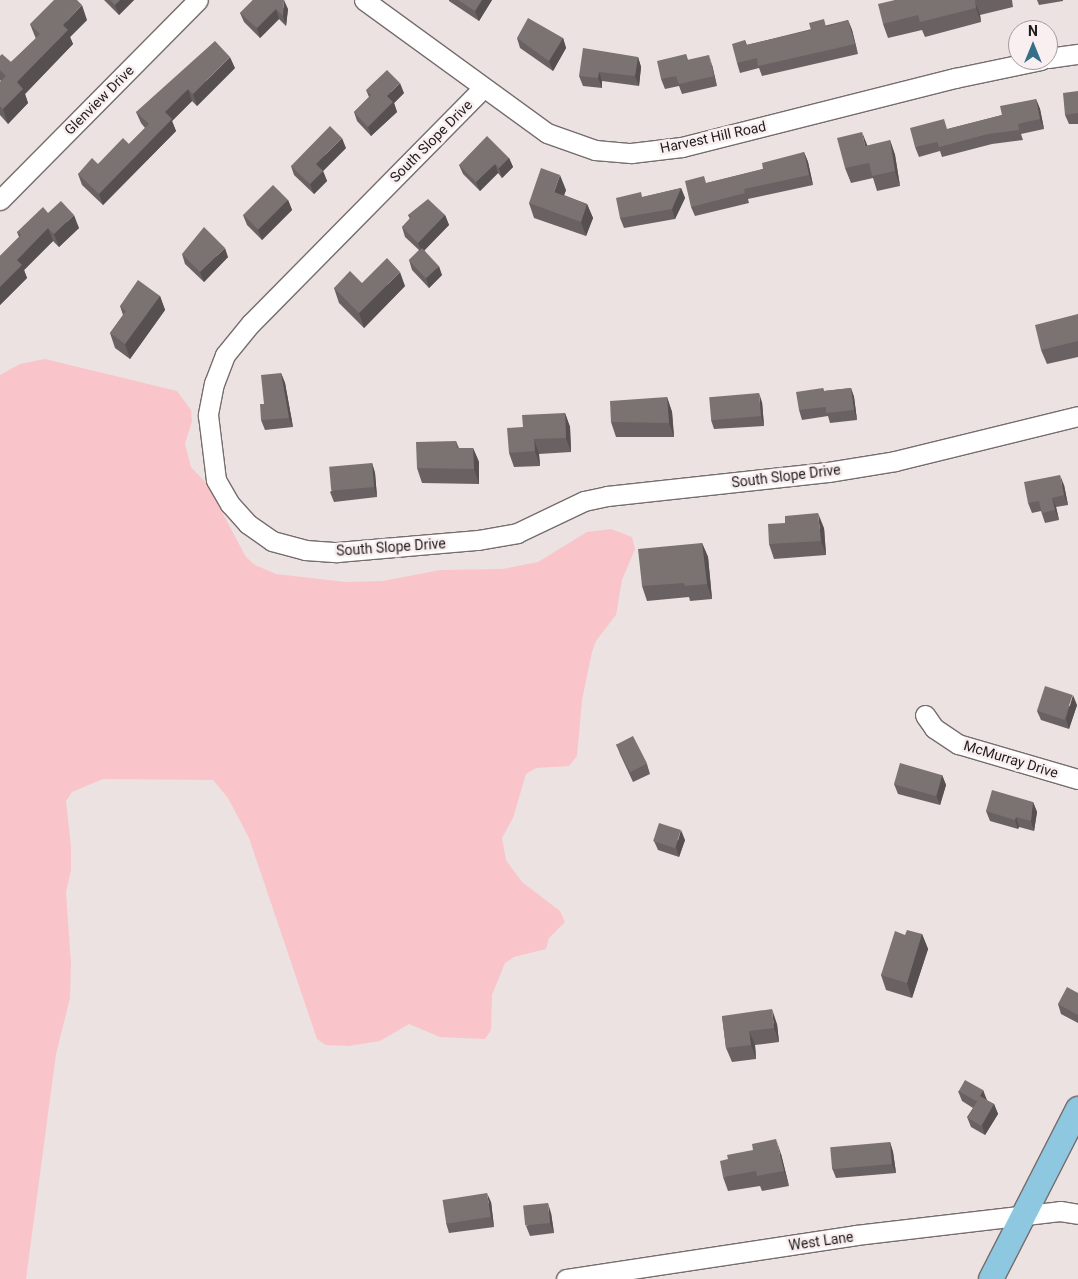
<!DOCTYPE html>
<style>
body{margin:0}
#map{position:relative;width:1078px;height:1279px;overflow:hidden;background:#ece2e2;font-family:Roboto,sans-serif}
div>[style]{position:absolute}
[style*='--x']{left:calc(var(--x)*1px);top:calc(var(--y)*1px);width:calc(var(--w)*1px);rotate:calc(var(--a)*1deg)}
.green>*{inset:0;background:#f9c5ca}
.roads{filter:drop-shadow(1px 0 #766d6d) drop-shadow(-1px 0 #766d6d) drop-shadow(0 1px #766d6d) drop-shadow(0 -1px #766d6d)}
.minor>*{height:19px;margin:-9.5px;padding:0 9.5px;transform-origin:9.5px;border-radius:9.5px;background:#fff}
.major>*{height:24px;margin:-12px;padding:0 12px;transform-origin:12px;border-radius:12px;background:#8ec8e0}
.wall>*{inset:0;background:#6a6262}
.shaded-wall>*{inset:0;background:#565050}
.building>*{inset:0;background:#7b7272;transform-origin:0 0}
span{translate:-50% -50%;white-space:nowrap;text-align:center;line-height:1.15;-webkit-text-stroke:5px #faeff0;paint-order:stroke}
.street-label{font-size:14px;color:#1f1c1c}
.north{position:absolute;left:1008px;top:20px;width:50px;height:50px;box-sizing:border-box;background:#faeff0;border:1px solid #a29b9b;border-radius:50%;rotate:0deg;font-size:14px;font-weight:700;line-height:20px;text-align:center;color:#1f1c1c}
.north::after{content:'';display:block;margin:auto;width:18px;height:22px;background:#356f88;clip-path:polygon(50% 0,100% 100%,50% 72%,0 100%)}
</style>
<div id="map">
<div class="green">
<i style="clip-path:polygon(45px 359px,177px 391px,191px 410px,192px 421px,185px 444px,191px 467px,207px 484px,246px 557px,255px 565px,276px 574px,346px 582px,383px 581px,440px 570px,502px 569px,538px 562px,587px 532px,611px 529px,632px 537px,635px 549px,622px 580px,616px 615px,596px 641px,592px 652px,582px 700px,577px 756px,569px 766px,536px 768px,526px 774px,513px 818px,502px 838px,506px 860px,522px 882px,560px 911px,565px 922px,549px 938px,546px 949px,514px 957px,505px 963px,492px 995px,491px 1030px,485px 1039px,440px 1037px,409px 1024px,380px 1041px,348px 1046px,326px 1045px,317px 1039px,249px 838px,228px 798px,213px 780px,103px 779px,72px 792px,66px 801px,71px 846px,71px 870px,66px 892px,71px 964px,70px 998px,56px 1054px,26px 1279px,0 1279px,0 375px,20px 364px)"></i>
</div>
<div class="roads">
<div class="minor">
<i style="--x:364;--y:0;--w:226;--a:36"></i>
<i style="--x:547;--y:133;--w:51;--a:19.5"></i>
<i style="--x:595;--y:150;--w:36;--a:5"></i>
<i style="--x:631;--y:153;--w:51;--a:-6.7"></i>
<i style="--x:682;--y:147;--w:282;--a:-14.2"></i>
<i style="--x:955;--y:78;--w:88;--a:-11.8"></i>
<i style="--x:1048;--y:58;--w:30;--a:-8"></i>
<i style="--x:483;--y:88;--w:330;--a:134.6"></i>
<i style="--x:251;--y:323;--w:41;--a:129.1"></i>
<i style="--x:225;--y:355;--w:30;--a:111"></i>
<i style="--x:214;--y:383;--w:33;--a:101"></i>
<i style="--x:208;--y:415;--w:65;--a:83"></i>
<i style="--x:216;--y:480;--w:28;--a:60"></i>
<i style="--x:230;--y:504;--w:27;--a:48"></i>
<i style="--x:248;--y:524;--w:29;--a:35"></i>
<i style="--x:272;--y:541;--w:34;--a:15"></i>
<i style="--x:305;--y:550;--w:32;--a:4"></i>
<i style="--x:337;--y:552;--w:142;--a:-4.9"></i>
<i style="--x:478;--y:540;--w:40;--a:-10"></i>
<i style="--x:517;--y:533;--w:74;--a:-25.5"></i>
<i style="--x:584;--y:501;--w:24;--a:-12"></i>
<i style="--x:607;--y:496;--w:222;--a:-6.2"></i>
<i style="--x:828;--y:472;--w:68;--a:-9.3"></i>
<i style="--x:895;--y:461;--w:188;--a:-13.8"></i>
<i style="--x:0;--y:200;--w:281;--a:-45.3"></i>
<i style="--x:925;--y:715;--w:16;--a:55"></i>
<i style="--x:934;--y:728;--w:29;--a:34"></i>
<i style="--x:958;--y:744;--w:125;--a:16.3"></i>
<i style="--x:566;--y:1279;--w:293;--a:-8.6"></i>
<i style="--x:856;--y:1235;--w:205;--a:-6.7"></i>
<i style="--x:1060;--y:1211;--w:18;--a:9"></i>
</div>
<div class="major">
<i style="--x:991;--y:1279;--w:191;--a:-62.9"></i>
</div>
</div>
<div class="wall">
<i style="clip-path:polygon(104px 0,134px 0,119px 15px)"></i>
<i style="clip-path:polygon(253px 0,288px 9px,286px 26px,279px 19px,260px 38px,244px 22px,240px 13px)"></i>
<i style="clip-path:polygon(449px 0,492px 0,479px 21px,449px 1px)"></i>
<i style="clip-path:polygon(895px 0,1012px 0,1013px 7px,980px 15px,981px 22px,925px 37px,922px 30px,888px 38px,883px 24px)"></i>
<i style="clip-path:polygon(1037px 0,1063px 0,1063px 1px,1039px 5px)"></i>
<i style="clip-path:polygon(87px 20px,70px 37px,73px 44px,25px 94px,28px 103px,8px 124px,0 115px,0 82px,1px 81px,0 80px,0 56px,11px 62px,36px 39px,30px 24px)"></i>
<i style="clip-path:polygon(848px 20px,852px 30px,858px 54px,762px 76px,759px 68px,740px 73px,737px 63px,745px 40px,747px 45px)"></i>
<i style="clip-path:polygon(517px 38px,563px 38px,566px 48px,553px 71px,520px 48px)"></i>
<i style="clip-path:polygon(686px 54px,688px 60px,712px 65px,717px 86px,682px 94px,679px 86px,665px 89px,661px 79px)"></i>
<i style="clip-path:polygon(638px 57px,641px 67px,639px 86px,602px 81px,602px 88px,583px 86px,579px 76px)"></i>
<i style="clip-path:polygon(235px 68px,197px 106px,192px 101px,172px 121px,176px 131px,103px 205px,82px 185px,78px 174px,98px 164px,129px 144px,145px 128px,141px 123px,136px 112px)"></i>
<i style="clip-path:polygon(366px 90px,404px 93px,394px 103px,397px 112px,371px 136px,357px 121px,354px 112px,369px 97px)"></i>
<i style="clip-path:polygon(1078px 91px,1078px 124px,1069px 124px,1065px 115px)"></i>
<i style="clip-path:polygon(1036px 99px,1040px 109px,1044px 129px,1021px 134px,1023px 140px,992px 144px,942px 157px,940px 151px,919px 157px,915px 147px,948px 129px,1002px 115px)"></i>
<i style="clip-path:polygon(890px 140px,895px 155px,900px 186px,877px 191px,873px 178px,851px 183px,845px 168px)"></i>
<i style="clip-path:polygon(346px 148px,323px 171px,327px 181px,314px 194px,294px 175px,291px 166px)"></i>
<i style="clip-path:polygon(804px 152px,808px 162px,813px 185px,748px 199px,749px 203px,695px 216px,691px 207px,707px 183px,763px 169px)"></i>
<i style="clip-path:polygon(509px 158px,513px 167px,502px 178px,498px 173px,480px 191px,463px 174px,459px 165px)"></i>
<i style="clip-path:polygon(681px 188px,685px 198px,675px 219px,624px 228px,620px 218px,643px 197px)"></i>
<i style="clip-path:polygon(566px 190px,564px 195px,587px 204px,593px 218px,586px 236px,534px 218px,529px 203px)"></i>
<i style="clip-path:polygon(288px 200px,292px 210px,262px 240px,247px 225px,243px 215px)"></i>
<i style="clip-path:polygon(48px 213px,79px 228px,59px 247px,53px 241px,24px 270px,27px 278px,0 305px,0 256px,19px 237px,17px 232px)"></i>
<i style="clip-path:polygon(408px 215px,445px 215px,449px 225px,424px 250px,442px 275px,429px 288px,412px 270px,409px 260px,419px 250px,405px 237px,402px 227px,410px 219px)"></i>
<i style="clip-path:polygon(182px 254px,228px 257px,204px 282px,185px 264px)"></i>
<i style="clip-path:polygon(362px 283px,405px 286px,364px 328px,339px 303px,334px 288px)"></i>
<i style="clip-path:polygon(160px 296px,165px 310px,130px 359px,115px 348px,110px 333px,123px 315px,120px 306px)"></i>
<i style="clip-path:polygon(1078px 314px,1078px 357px,1047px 364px,1041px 350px)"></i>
<i style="clip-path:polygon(281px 373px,285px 383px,293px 427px,265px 430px,261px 420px)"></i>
<i style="clip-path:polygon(823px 388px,824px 391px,851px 388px,854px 397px,857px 420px,830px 423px,828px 416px,802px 420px,799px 410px)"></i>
<i style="clip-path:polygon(667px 397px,672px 412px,674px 437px,616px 437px,611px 422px)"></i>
<i style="clip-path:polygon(762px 402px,764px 426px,714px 429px,711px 420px)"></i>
<i style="clip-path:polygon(565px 413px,570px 427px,571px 452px,539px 454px,540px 466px,514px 467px,509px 453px,523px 427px)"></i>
<i style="clip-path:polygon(456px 441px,459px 448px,473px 448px,479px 462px,479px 484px,422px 483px,417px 468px)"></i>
<i style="clip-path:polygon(372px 463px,375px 473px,377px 497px,334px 502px,330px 492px)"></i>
<i style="clip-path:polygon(1064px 485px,1068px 505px,1056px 507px,1059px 520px,1045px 523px,1041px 511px,1032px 513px,1028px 503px)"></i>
<i style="clip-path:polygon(824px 528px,826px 555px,774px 559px,769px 544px)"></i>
<i style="clip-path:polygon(702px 543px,708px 557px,712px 599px,690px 601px,689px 597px,647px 601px,642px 586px)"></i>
<i style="clip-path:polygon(1077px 705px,1069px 729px,1041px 720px,1037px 711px)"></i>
<i style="clip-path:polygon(616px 744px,647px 764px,650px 774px,633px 782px,620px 754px)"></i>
<i style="clip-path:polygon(942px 775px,946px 785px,940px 805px,898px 794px,894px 784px)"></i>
<i style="clip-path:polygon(1033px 802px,1037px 812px,1034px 831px,1019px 827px,1018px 829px,990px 821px,986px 811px)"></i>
<i style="clip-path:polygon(685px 840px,679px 857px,658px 850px,654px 841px)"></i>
<i style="clip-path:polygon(922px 934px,928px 949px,912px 998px,886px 990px,881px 975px,905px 935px)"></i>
<i style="clip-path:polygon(1078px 993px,1078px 1023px,1061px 1014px,1058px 1004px)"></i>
<i style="clip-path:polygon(722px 1016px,777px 1024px,779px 1042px,755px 1045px,756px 1059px,732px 1062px,726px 1048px)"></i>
<i style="clip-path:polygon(983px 1090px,986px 1100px,994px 1104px,998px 1114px,985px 1135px,971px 1127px,967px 1117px,973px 1108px,962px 1101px,958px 1091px)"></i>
<i style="clip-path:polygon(890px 1142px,893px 1152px,896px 1173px,836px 1178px,832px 1168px)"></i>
<i style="clip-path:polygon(781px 1154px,789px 1186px,762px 1191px,760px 1186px,728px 1191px,723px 1177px)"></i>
<i style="clip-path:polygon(491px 1202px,494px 1227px,449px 1233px,446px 1223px)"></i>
<i style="clip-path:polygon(551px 1213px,554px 1233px,530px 1236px,526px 1226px)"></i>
</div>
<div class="shaded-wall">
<i style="clip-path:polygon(120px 0,134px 0,119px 15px,115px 5px)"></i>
<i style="clip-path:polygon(284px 0,288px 9px,286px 26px,283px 16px)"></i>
<i style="clip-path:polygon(482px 0,492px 0,479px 21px,475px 11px)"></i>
<i style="clip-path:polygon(974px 0,980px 15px,981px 22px,976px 8px)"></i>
<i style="clip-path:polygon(82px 5px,87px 20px,70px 37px,73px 44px,25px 94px,28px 103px,8px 124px,3px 109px,17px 82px,63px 25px)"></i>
<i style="clip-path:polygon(276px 9px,279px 19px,260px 38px,257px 28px)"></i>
<i style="clip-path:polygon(848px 20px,852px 30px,858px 54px,855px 44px)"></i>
<i style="clip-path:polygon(563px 38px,566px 48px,553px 71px,549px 61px)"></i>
<i style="clip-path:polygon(709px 55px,712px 65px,717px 86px,714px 76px)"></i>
<i style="clip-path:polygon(230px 57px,235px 68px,197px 106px,193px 94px)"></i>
<i style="clip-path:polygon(638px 57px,641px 67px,639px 86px,635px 76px)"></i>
<i style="clip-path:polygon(599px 72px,602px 81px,602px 88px,598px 78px)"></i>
<i style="clip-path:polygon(400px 83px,404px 93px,394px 103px,397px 112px,371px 136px,368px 127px,387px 96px)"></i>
<i style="clip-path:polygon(188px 89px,192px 101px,172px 121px,176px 131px,103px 205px,99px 194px,165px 112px)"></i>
<i style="clip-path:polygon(1036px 99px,1040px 109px,1044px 129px,1040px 119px)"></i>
<i style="clip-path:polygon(862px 132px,868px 147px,865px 146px)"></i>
<i style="clip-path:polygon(342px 138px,346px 148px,320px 174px,316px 164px)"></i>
<i style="clip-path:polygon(890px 140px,895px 155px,900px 186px,895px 171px)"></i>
<i style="clip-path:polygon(804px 152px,808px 162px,813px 185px,809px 175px)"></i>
<i style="clip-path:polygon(509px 158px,513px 167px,502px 178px,499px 168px)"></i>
<i style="clip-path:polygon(495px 164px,498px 173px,480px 191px,476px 182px)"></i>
<i style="clip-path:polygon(323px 171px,327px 181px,314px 194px,310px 184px)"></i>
<i style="clip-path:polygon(560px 175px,566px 190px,560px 206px,554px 192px)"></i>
<i style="clip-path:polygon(681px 188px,685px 198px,675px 219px,672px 209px)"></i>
<i style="clip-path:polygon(288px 200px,292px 210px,262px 240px,258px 230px)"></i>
<i style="clip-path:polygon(587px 204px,593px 218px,586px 236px,581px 222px)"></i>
<i style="clip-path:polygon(74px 215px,79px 228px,59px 247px,54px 234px)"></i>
<i style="clip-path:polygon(445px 215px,449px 225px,422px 253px,418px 243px)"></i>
<i style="clip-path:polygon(48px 228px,53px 241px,24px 270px,27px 278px,0 305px,0 287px,17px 260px)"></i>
<i style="clip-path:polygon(225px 248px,228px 257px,204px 282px,200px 272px)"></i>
<i style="clip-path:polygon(439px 266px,442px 275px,429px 288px,426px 278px)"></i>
<i style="clip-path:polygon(400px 272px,405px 286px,364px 328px,359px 313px)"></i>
<i style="clip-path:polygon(160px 296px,165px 310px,130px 359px,125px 344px)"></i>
<i style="clip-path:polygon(281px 373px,285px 383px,293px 427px,289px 418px)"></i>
<i style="clip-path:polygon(851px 388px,854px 397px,857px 420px,854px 410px)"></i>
<i style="clip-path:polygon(759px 393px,762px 402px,764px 426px,761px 416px)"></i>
<i style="clip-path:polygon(667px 397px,672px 412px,674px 437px,669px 423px)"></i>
<i style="clip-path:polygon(565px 413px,570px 427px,571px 452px,566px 438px)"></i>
<i style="clip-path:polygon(534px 439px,539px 454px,540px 466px,535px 451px)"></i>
<i style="clip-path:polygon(473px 448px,479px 462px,479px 484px,474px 469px)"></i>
<i style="clip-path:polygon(372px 463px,375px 473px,377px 497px,374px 487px)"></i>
<i style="clip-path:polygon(1060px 475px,1064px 485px,1068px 505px,1064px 495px)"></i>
<i style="clip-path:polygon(1052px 498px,1056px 507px,1059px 520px,1055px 510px)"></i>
<i style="clip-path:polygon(818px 513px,824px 528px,826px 555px,821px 541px)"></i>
<i style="clip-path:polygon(702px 543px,708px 557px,712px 599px,707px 584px)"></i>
<i style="clip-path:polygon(1073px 695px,1077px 705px,1069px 729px,1066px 719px)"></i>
<i style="clip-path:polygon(942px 775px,946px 785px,940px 805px,936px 795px)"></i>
<i style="clip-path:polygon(1033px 802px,1037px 812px,1034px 831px,1031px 821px)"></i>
<i style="clip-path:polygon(1016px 817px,1019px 827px,1018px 829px,1015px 820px)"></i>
<i style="clip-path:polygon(681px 830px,685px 840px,679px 857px,676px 847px)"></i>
<i style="clip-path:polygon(922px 934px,928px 949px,912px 998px,907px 983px)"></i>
<i style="clip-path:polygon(772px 1009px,777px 1024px,779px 1042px,774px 1028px)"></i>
<i style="clip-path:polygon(749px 1031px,755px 1045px,756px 1059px,751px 1045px)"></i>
<i style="clip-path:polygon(983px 1090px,987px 1100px,976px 1102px)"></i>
<i style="clip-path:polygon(994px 1104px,998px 1114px,985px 1135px,982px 1125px)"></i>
<i style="clip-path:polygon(776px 1139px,781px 1154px,789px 1186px,784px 1171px)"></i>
<i style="clip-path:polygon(890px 1142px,893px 1152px,896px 1173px,892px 1164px)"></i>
<i style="clip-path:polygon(487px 1193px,491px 1202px,494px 1227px,491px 1217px)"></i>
<i style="clip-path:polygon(548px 1203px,551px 1213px,554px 1233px,550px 1223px)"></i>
</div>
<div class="building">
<i style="clip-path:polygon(54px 0,77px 0,82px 5px,63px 25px,68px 30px,17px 82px,23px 89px,3px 109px,0 106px,0 82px,6px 76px,0 70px,0 56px,2px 54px,11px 62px,40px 34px,30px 24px)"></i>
<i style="clip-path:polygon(110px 0,120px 0,115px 5px)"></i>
<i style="clip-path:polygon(253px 0,284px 0,283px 16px,276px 9px,257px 28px,240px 13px)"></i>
<i style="clip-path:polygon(458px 0,482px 0,475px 11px)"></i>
<i style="clip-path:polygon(895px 0,975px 0,976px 8px,920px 22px,918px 15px,883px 24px,878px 4px)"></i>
<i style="clip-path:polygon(528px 18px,563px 38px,549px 61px,517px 38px)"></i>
<i style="clip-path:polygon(824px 19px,826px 27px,848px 20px,855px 44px,758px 66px,757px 58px,737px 63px,732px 44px,745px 40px,746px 45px,811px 30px,809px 23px)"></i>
<i style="clip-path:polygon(215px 41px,230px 57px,193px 94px,188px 89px,165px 112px,172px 119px,99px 194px,78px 174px,92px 158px,98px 164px,123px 138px,129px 144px,149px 124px,136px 112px)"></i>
<i style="clip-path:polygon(583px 48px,638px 57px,635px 76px,599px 72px,598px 78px,579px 76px)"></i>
<i style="clip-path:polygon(686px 54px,687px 60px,709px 55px,714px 76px,679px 84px,676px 76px,661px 79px,657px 61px)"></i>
<i style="clip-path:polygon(387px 70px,400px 83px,387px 96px,393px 102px,368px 127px,354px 112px,371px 95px,366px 90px)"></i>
<i style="clip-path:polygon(1078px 91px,1078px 113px,1065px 115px,1063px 93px)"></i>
<i style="clip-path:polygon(1036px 99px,1040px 119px,1018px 124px,1019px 130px,988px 134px,939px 147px,937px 142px,915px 147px,910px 128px,944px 119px,947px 129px,1002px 115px,1000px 106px)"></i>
<i style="clip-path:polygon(330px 126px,342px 138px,316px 164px,323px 171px,310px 184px,291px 166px)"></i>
<i style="clip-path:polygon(862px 132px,865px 146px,890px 140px,895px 171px,872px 176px,869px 163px,845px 168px,837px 138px)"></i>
<i style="clip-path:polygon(487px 136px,509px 158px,499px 168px,495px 164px,476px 182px,459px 165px)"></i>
<i style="clip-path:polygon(804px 152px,809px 175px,744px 189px,745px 193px,691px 207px,685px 181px,704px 176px,706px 183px,763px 169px,762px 163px)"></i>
<i style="clip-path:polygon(541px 168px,560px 175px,554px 192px,587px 204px,581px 222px,529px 203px)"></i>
<i style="left:273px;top:185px;width:21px;height:42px;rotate:45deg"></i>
<i style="clip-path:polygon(681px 188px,672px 209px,620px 218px,616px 198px,641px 192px,642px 197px)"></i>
<i style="clip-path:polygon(428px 199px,445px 215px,418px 243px,402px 227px,411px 217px,408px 215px)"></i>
<i style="clip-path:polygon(61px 201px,74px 215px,54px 234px,48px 228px,17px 260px,22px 265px,0 287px,0 256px,21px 235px,17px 232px,43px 207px,48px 213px)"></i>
<i style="clip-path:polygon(204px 227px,225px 248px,200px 272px,182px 254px)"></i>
<i style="left:422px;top:248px;width:25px;height:18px;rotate:47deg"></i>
<i style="clip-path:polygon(387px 258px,400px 272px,359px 313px,334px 288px,350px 271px,362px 283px)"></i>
<i style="clip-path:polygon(138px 280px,160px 296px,125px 344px,110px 333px,126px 311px,120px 306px)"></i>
<i style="clip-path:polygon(1078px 314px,1078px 341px,1041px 350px,1035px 325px)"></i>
<i style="clip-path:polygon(281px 373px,289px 418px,261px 420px,260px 404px,264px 404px,261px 375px)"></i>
<i style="clip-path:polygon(823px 388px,824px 391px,851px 388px,854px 410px,826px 413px,826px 407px,799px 410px,796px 392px)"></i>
<i style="left:759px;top:393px;width:23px;height:50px;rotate:85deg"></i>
<i style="clip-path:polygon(667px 397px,669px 423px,611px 422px,610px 401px)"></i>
<i style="clip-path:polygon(565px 413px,566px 438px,534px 439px,535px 451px,509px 453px,507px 428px,523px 427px,522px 415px)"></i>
<i style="clip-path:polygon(456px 441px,457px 448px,473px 448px,474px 469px,417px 468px,416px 442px)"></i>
<i style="left:372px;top:463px;width:24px;height:43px;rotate:85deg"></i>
<i style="clip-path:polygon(1060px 475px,1064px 495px,1052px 498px,1055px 510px,1042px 513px,1039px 501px,1028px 503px,1024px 482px)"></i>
<i style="clip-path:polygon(818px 513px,821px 541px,769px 544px,768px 524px,785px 523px,785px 516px)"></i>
<i style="clip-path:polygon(702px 543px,707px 584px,685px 586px,684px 583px,642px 586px,638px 549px)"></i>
<i style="left:1045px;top:686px;width:29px;height:26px;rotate:18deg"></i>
<i style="left:633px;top:736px;width:31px;height:19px;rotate:63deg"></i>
<i style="left:900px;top:763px;width:44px;height:22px;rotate:16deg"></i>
<i style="clip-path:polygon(992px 790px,1033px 802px,1031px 821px,1016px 817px,1015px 820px,986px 811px)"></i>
<i style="left:659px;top:823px;width:23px;height:19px;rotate:18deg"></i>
<i style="clip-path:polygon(907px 930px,922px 934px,907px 983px,881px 975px,895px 931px,905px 935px)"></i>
<i style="clip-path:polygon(1067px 987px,1078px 993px,1078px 1015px,1058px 1004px)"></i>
<i style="clip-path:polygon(772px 1009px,774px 1028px,749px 1031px,751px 1045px,726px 1048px,722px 1016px)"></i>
<i style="left:965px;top:1080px;width:21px;height:13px;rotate:29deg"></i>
<i style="left:980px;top:1096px;width:16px;height:25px;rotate:30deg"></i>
<i style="clip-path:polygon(776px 1139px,784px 1171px,757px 1176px,756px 1171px,723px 1177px,720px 1161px,728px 1159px,727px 1155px,753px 1150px,752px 1144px)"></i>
<i style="left:890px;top:1142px;width:22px;height:60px;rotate:85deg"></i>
<i style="left:487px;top:1193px;width:24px;height:45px;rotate:81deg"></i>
<i style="left:548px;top:1203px;width:20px;height:25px;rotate:84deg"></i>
</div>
<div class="street-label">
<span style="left:99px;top:100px;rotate:-45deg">Glenview Drive</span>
<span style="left:713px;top:137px;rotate:-12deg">Harvest Hill Road</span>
<span style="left:431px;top:141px;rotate:-45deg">South Slope Drive</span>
<span style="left:786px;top:476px;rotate:-7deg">South Slope Drive</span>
<span style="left:391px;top:547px;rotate:-4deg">South Slope Drive</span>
<span style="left:1011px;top:759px;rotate:17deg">McMurray Drive</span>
<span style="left:821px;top:1241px;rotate:-8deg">West Lane</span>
</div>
<div class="north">N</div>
</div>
